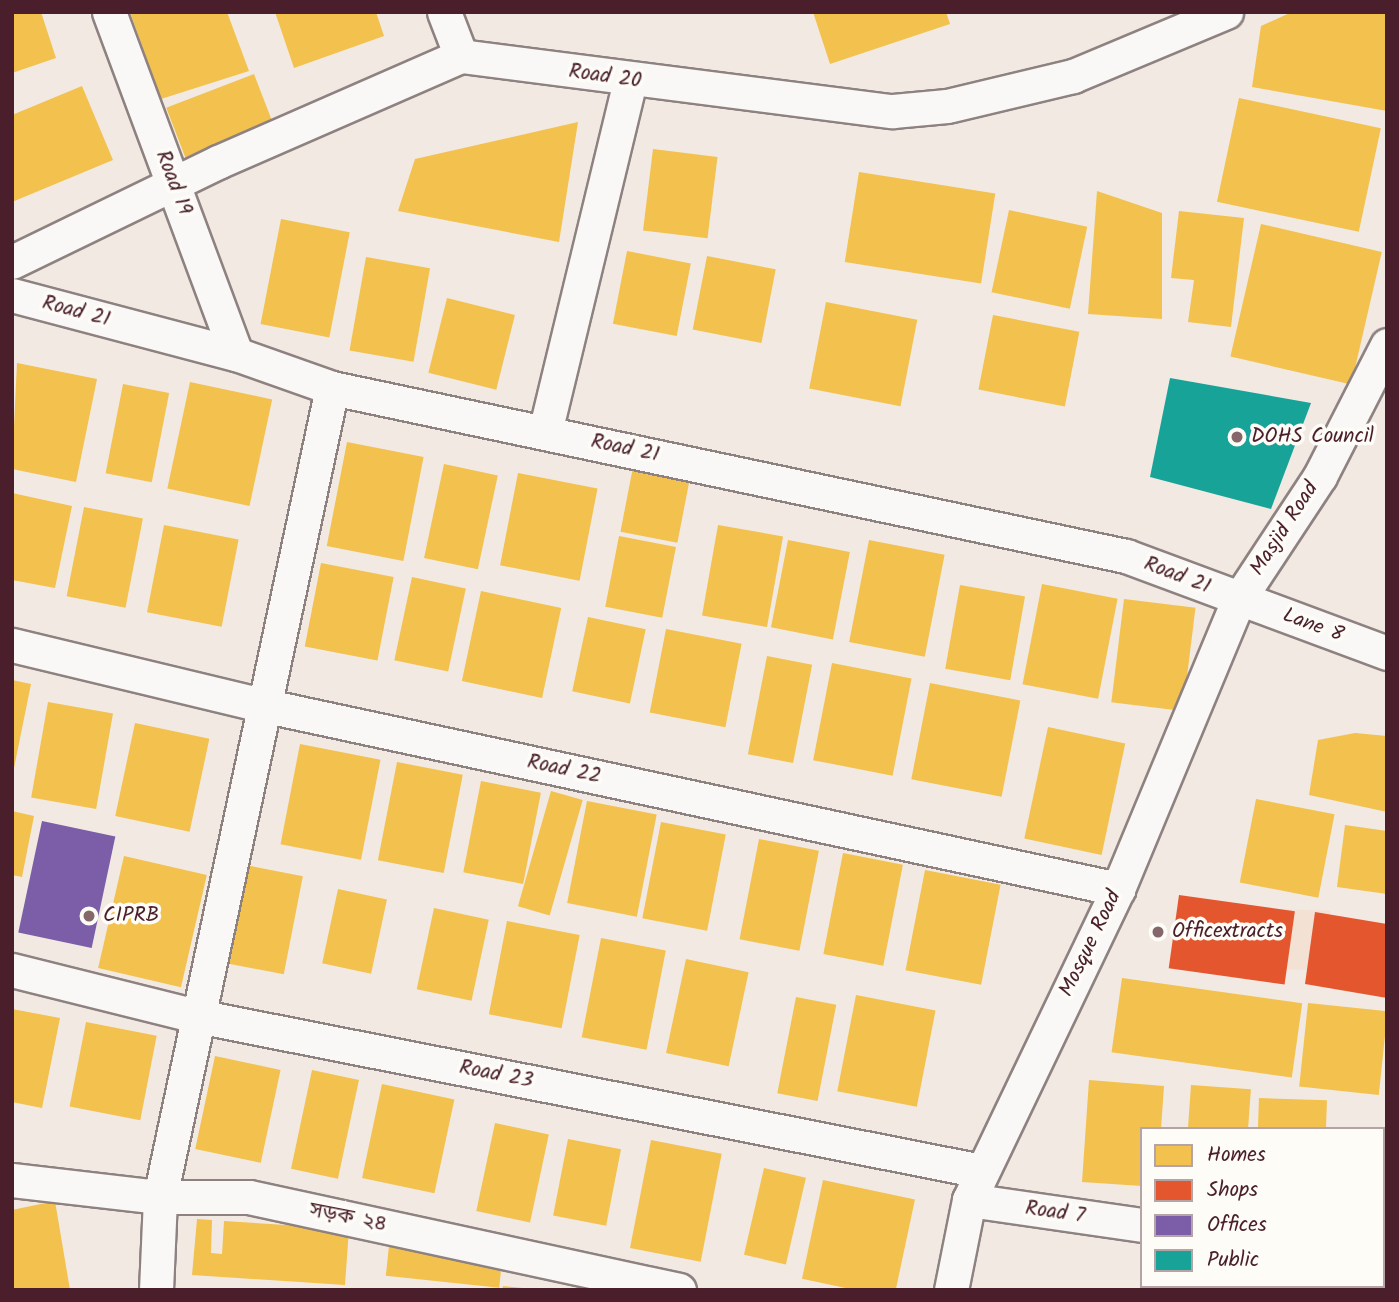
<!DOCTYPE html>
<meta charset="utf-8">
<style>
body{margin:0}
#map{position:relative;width:1399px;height:1302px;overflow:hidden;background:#f2e9e2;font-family:Kalam,"Noto Sans Bengali",sans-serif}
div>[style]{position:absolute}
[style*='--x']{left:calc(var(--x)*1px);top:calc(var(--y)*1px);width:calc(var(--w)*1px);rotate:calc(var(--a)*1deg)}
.built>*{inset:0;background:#f3e1d4;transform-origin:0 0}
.homes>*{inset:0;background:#f2c14e;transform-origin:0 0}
.shops>*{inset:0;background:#e4572e;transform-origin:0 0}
.offices>*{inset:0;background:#7b5ea7;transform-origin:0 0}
.public>*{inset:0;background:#17a398}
.roads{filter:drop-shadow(2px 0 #8e8281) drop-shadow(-2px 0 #8e8281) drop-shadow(0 2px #8e8281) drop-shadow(0 -2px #8e8281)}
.street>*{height:33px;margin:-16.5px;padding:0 16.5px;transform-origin:16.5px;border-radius:16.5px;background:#faf8f6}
.dots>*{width:19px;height:19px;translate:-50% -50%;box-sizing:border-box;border:4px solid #fdfcf7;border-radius:50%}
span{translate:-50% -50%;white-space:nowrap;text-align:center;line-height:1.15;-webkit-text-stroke:7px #fdfcf7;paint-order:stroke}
.street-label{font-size:21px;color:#4a1f2b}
.poi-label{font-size:21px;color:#4a1f2b}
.left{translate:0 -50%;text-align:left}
.frame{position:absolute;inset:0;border:14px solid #4a1f2b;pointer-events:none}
.legend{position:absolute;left:1140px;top:1127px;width:245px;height:161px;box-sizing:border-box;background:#fdfcf7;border:2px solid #b5a4a5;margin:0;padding:9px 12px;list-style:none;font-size:21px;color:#4a1f2b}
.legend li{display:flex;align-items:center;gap:14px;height:35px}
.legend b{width:35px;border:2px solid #b5a4a5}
</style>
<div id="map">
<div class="built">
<i style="left:1223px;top:907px;width:107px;height:60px;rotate:2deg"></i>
</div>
<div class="homes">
<i style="clip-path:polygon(12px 12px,41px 12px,56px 58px,12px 73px)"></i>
<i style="clip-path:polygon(130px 12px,227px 12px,249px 71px,161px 99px)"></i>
<i style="clip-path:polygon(275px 12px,376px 12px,384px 36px,294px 68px)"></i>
<i style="clip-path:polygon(813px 12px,946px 12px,950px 24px,830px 64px)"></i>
<i style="clip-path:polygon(1292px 12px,1387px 12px,1387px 111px,1252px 87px,1261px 26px)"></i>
<i style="left:254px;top:74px;width:59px;height:94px;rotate:69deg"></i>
<i style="clip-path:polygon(82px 86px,113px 160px,12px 202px,12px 115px)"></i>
<i style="left:1239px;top:98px;width:145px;height:106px;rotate:12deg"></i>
<i style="clip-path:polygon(578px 122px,559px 242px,398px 211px,415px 159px)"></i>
<i style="left:653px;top:149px;width:65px;height:82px;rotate:7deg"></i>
<i style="left:859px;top:172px;width:138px;height:91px;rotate:9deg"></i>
<i style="clip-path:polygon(1097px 191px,1162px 213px,1162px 319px,1088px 314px)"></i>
<i style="left:1009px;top:210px;width:80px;height:84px;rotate:12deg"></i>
<i style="clip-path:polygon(1179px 211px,1244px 218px,1231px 327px,1188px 322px,1194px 280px,1171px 278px)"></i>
<i style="left:281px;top:219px;width:70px;height:107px;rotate:11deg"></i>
<i style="left:1261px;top:224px;width:124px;height:136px;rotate:13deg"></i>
<i style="left:627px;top:251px;width:65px;height:74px;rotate:11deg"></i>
<i style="left:707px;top:256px;width:70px;height:75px;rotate:11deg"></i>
<i style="left:366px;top:257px;width:65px;height:95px;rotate:10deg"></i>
<i style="left:447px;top:298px;width:70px;height:77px;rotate:14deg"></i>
<i style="left:826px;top:302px;width:93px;height:88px;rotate:11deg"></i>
<i style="left:993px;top:315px;width:88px;height:76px;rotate:11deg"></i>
<i style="clip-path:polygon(17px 363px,97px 379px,76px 482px,12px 469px)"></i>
<i style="left:190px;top:382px;width:84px;height:109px;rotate:12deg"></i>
<i style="left:123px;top:384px;width:47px;height:91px;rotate:11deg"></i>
<i style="left:347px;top:442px;width:78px;height:106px;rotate:11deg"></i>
<i style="left:634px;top:462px;width:58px;height:71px;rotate:11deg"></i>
<i style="left:444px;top:464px;width:55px;height:96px;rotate:12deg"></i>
<i style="left:518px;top:473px;width:81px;height:94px;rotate:11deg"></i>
<i style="clip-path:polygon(12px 493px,72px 506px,55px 588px,12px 580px)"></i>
<i style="left:84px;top:507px;width:60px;height:91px;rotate:11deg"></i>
<i style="left:164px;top:525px;width:76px;height:89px;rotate:11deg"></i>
<i style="left:718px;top:525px;width:66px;height:92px;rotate:10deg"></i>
<i style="left:619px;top:536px;width:58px;height:72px;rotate:11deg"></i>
<i style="left:788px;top:540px;width:63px;height:89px;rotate:11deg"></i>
<i style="left:869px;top:540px;width:77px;height:104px;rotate:11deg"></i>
<i style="left:321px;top:563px;width:74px;height:85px;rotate:11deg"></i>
<i style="left:412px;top:577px;width:55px;height:85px;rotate:12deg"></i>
<i style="left:1042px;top:584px;width:77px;height:102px;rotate:11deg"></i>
<i style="left:960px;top:585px;width:66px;height:85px;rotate:10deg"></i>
<i style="left:481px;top:591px;width:82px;height:92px;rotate:12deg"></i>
<i style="left:1124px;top:599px;width:72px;height:104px;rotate:7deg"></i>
<i style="left:588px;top:617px;width:59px;height:76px;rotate:12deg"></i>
<i style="left:666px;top:629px;width:77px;height:85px;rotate:11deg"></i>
<i style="left:767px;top:656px;width:46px;height:100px;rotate:11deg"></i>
<i style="left:832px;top:663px;width:81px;height:99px;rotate:11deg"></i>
<i style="clip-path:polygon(12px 680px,31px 684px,13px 773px,12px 773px)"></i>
<i style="left:930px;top:683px;width:92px;height:98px;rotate:11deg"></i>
<i style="left:48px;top:702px;width:66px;height:97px;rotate:10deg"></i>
<i style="left:135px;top:723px;width:76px;height:95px;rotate:12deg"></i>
<i style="left:1048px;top:727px;width:79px;height:114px;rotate:12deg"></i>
<i style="clip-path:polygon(1355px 733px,1387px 736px,1387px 812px,1309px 795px,1318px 740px)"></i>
<i style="left:300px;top:744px;width:82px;height:102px;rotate:11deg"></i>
<i style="left:397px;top:762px;width:67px;height:100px;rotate:11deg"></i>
<i style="left:481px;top:781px;width:61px;height:93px;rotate:11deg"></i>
<i style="left:551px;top:791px;width:33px;height:120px;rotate:16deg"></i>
<i style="left:1256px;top:799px;width:80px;height:85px;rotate:11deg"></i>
<i style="left:587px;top:801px;width:71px;height:104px;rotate:11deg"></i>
<i style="clip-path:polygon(12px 811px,34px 816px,22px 877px,12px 875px)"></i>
<i style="left:661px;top:822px;width:66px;height:98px;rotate:11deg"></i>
<i style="clip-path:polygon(1345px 825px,1387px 831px,1387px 894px,1337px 887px)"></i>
<i style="left:759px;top:839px;width:61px;height:102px;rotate:11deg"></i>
<i style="left:843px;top:853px;width:61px;height:103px;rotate:11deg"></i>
<i style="left:124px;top:856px;width:85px;height:115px;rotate:13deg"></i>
<i style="left:240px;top:864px;width:64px;height:100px;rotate:11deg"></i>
<i style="left:925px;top:870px;width:77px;height:102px;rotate:11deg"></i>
<i style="left:338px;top:889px;width:50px;height:76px;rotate:12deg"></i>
<i style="left:434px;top:908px;width:56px;height:83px;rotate:12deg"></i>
<i style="left:507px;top:921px;width:74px;height:95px;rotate:11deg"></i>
<i style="left:601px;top:938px;width:66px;height:101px;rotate:11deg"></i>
<i style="left:686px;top:959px;width:64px;height:96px;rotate:12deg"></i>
<i style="left:1122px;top:978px;width:182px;height:75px;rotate:8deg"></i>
<i style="left:856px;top:995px;width:81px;height:98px;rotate:11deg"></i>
<i style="left:796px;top:997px;width:41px;height:98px;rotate:11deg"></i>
<i style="left:1308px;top:1003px;width:80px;height:84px;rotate:6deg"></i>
<i style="clip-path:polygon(12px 1009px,60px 1018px,42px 1108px,12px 1102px)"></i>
<i style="left:86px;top:1022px;width:72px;height:86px;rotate:11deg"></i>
<i style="left:215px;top:1056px;width:67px;height:95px;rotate:12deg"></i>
<i style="left:312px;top:1070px;width:48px;height:101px;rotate:12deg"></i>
<i style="clip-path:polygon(1089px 1080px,1164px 1086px,1161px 1129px,1142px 1129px,1142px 1186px,1082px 1182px)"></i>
<i style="left:382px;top:1084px;width:74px;height:96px;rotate:12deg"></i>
<i style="left:1191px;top:1085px;width:60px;height:44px;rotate:4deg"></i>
<i style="left:1259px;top:1098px;width:68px;height:31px;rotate:2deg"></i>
<i style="left:495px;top:1123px;width:55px;height:90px;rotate:12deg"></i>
<i style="left:568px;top:1139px;width:54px;height:78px;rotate:11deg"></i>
<i style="left:651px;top:1140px;width:72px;height:110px;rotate:11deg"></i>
<i style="left:764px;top:1168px;width:43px;height:89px;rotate:13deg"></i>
<i style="left:823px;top:1180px;width:94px;height:101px;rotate:12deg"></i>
<i style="clip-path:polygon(1385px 1184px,1387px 1184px,1387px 1228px,1383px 1228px)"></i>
<i style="clip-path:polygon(55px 1201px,70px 1290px,12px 1290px,12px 1210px)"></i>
<i style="clip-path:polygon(197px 1219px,212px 1220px,211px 1253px,222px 1254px,224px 1221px,349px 1229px,345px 1285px,192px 1275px)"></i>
<i style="left:390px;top:1236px;width:114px;height:40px;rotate:6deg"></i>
<i style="clip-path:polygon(503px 1286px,523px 1288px,523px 1290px,502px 1290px)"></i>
</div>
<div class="shops">
<i style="left:1179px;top:895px;width:117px;height:74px;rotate:8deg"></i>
<i style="clip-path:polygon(1315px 912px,1387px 924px,1387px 998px,1305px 984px)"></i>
</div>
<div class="offices">
<i style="left:42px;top:821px;width:75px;height:114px;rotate:12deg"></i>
</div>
<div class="public">
<i style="clip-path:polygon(1170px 378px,1311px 403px,1271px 509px,1150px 477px)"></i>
</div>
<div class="roads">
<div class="street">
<i style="--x:109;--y:12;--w:365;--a:69.6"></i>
<i style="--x:444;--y:12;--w:47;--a:68.9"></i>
<i style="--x:12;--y:262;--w:229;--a:-25.9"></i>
<i style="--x:218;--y:162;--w:265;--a:-23.6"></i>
<i style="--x:461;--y:56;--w:435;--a:7.3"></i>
<i style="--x:893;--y:111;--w:54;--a:-5.3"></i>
<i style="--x:947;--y:106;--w:130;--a:-13.4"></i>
<i style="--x:1073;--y:76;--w:166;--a:-22.7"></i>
<i style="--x:12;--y:295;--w:232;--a:14.8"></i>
<i style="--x:236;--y:354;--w:102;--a:19.5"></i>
<i style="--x:332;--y:388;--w:812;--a:11.95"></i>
<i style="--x:1126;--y:556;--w:278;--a:20.4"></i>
<i style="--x:545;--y:432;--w:361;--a:-76.4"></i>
<i style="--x:12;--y:645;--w:257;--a:13.5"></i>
<i style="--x:262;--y:705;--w:876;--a:12.13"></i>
<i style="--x:12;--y:970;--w:191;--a:14"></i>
<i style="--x:197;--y:1016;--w:799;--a:11.18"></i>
<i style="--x:12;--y:1180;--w:149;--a:6.6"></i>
<i style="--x:160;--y:1197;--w:89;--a:0"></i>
<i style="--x:249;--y:1197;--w:440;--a:12.2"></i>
<i style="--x:969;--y:1200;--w:175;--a:8.2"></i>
<i style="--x:1383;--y:1260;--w:4;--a:14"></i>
<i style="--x:156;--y:1290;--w:93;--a:-87.5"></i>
<i style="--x:160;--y:1197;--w:827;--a:-78"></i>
<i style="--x:951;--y:1290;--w:92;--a:-78.7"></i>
<i style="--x:969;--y:1200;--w:345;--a:-64.4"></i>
<i style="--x:1118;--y:889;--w:314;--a:-67.4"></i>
<i style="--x:1239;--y:599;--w:147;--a:-56.6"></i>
<i style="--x:1320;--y:476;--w:147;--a:-62.9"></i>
</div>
</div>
<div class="dots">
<i style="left:1237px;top:437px;background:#85666b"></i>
<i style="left:89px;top:916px;background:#85666b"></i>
<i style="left:1158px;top:932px;background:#85666b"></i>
</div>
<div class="street-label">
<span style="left:605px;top:77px;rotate:8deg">Road 20</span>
<span style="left:173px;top:183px;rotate:69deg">Road 19</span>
<span style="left:76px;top:312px;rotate:15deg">Road 21</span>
<span style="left:625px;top:449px;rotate:12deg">Road 21</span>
<span style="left:1285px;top:529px;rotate:-57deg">Masjid Road</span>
<span style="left:1177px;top:576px;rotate:21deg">Road 21</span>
<span style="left:1313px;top:626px;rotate:20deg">Lane 8</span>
<span style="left:564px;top:770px;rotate:12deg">Road 22</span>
<span style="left:1091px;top:944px;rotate:-64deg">Mosque Road</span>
<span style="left:496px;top:1075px;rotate:11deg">Road 23</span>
<span style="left:1055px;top:1213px;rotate:8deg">Road 7</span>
<span style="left:348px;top:1218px;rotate:11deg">সড়ক ২৪</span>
</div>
<div class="poi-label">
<span class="left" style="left:1251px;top:437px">DOHS Council</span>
<span class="left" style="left:103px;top:916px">CIPRB</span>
<span class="left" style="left:1172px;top:932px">Officextracts</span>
</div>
<div class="frame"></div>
<ul class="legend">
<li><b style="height:19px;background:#f2c14e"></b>Homes</li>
<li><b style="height:19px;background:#e4572e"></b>Shops</li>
<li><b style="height:19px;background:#7b5ea7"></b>Offices</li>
<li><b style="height:19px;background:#17a398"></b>Public</li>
</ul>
</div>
